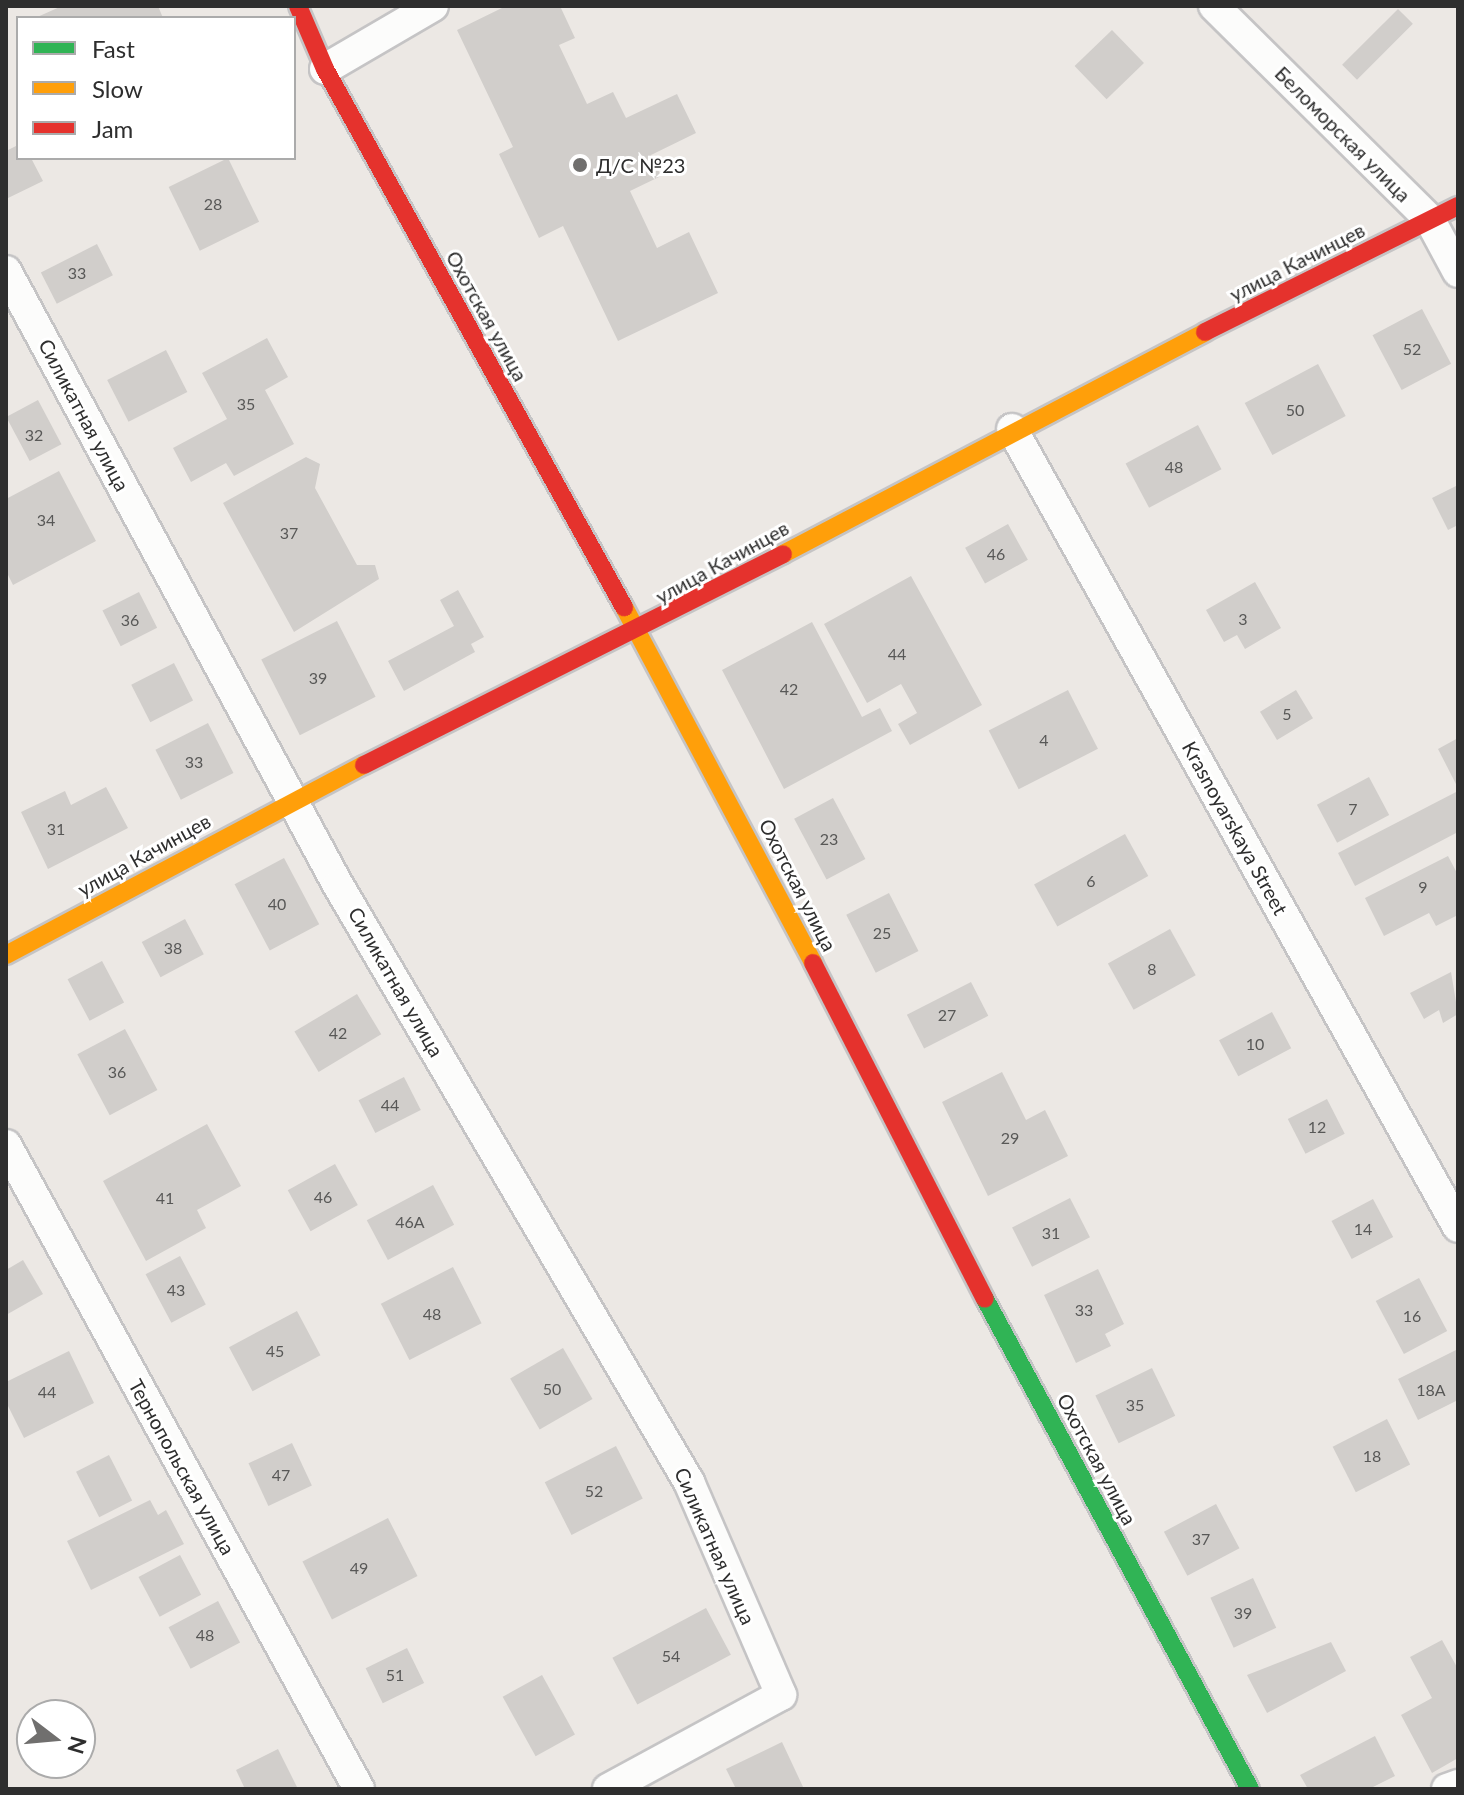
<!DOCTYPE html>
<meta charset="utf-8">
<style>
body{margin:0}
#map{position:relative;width:1464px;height:1795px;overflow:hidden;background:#ece8e4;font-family:Lato,sans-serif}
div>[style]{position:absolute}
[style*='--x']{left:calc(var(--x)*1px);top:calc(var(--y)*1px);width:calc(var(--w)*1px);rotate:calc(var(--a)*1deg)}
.building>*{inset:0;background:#d1cecb;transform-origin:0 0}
.roads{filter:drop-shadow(2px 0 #c5c4c5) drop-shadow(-2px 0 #c5c4c5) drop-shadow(0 2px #c5c4c5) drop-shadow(0 -2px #c5c4c5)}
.street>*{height:30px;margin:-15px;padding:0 15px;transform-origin:15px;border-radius:15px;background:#fcfcfb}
.fast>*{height:18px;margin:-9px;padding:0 9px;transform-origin:9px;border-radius:9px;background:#30b455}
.slow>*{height:18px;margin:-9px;padding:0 9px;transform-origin:9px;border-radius:9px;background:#ff9f0a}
.jam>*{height:18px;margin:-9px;padding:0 9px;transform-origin:9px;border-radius:9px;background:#e5322d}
.dots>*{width:22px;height:22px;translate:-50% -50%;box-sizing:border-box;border:4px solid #fff;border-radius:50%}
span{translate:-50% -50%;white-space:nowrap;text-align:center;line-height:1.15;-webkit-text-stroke:6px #fff;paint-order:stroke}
.number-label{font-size:16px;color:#585857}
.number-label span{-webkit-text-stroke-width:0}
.street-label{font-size:20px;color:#2e2e2e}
.poi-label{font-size:20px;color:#2e2e2e}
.left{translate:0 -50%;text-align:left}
.frame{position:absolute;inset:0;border:8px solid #2e2e2e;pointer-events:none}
.legend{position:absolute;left:16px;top:16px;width:280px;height:144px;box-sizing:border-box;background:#fff;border:2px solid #ababab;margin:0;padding:10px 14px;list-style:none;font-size:24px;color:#2e2e2e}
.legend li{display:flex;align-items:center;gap:16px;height:40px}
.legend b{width:40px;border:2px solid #ababab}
.north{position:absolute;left:16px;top:1699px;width:80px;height:80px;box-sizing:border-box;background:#fff;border:2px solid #ababab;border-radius:50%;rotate:106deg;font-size:22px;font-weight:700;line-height:32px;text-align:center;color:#2e2e2e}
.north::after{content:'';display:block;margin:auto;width:28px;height:36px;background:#706f6e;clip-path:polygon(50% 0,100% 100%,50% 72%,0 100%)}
</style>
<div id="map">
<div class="building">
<i style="clip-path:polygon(62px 6px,158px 6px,163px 18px,35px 18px)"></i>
<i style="clip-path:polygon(506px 6px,560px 6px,575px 38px,559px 45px,587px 104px,613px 92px,626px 118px,677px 94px,696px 133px,651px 155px,661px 176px,630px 191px,657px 248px,689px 232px,718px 293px,618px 341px,563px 226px,539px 238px,499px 154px,513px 147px,457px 30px)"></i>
<i style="left:1398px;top:9px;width:21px;height:79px;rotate:45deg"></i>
<i style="left:1112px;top:30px;width:46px;height:52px;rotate:46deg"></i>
<i style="clip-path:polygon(18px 145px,18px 158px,31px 158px,43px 181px,6px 199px,6px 151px)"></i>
<i style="left:228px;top:158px;width:71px;height:66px;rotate:64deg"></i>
<i style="left:97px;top:244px;width:35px;height:63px;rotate:63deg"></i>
<i style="left:1422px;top:309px;width:62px;height:56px;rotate:62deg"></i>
<i style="clip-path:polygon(267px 338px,288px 377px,265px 390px,294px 444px,234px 476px,226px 463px,191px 482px,173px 448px,227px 419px,202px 373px)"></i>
<i style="left:166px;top:350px;width:47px;height:66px;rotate:63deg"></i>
<i style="left:1318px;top:364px;width:59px;height:83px;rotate:62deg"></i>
<i style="left:38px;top:400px;width:50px;height:36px;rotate:62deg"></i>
<i style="left:1198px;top:425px;width:50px;height:82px;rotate:62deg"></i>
<i style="clip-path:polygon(306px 457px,320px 464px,315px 488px,357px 565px,375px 565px,379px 579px,294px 632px,223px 503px)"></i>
<i style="clip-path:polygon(59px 471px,96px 541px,13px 585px,6px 571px,6px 499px)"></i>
<i style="clip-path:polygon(1458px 485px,1458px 525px,1448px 530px,1432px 498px)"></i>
<i style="left:1008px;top:524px;width:41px;height:49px;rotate:61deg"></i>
<i style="clip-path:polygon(911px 576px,982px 705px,910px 745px,898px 724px,917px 713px,901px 684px,867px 703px,824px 624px)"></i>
<i style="clip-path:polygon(1255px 582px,1281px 628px,1245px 649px,1237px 635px,1224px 642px,1206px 610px)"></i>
<i style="clip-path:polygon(458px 590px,484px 637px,471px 644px,475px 652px,404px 691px,388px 661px,454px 626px,440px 600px)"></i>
<i style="left:139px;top:592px;width:40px;height:41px;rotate:63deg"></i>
<i style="left:337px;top:621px;width:85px;height:85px;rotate:63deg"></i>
<i style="clip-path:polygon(812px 622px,862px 717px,880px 708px,892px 731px,784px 789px,722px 670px)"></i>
<i style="left:174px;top:663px;width:42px;height:48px;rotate:63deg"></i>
<i style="left:1068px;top:690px;width:66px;height:89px;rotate:63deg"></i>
<i style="left:1296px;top:690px;width:33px;height:42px;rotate:59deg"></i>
<i style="left:208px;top:723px;width:56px;height:59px;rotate:63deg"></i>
<i style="clip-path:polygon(1458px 738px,1458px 788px,1438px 749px)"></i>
<i style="left:1369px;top:777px;width:43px;height:59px;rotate:62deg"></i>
<i style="clip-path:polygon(106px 787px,128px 828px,48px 869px,21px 812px,65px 791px,71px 805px)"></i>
<i style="clip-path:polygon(1458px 791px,1458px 832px,1355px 886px,1338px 853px)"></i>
<i style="left:833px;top:798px;width:69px;height:44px;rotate:62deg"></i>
<i style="left:1125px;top:834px;width:48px;height:104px;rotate:61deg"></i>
<i style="clip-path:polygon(1448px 856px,1458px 875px,1458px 915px,1436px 926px,1429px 913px,1384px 936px,1365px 898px)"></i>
<i style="left:284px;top:858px;width:75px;height:56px;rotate:62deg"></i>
<i style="left:889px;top:893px;width:65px;height:48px;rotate:63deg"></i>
<i style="left:185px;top:919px;width:40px;height:49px;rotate:62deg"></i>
<i style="left:1170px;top:929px;width:53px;height:71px;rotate:61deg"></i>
<i style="left:102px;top:961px;width:47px;height:39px;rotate:62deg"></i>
<i style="clip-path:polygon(1451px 972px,1458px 1014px,1443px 1023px,1439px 1010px,1424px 1019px,1410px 993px)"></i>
<i style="left:971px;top:982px;width:38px;height:72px;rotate:63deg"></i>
<i style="left:357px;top:994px;width:47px;height:73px;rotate:59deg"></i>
<i style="left:1272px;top:1012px;width:41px;height:60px;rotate:62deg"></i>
<i style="left:125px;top:1029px;width:69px;height:54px;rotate:62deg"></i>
<i style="clip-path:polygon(1002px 1072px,1026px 1120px,1045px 1110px,1068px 1156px,988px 1196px,942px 1102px)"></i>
<i style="left:404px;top:1077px;width:37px;height:51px;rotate:63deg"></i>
<i style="left:1327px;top:1099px;width:39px;height:44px;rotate:63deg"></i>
<i style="clip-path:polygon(207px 1124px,241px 1186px,197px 1210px,206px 1228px,146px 1261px,103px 1181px)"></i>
<i style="left:335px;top:1164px;width:47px;height:54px;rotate:61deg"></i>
<i style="left:433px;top:1185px;width:45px;height:75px;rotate:62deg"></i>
<i style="left:1070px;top:1198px;width:44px;height:65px;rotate:63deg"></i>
<i style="left:1373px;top:1199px;width:43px;height:47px;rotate:62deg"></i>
<i style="left:180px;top:1256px;width:55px;height:39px;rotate:62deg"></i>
<i style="clip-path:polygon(23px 1260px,43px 1294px,6px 1315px,6px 1270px)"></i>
<i style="left:453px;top:1267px;width:63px;height:81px;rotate:63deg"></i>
<i style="clip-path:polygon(1098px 1269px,1124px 1324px,1105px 1334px,1111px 1346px,1076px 1363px,1044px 1295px)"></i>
<i style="left:1419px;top:1278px;width:60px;height:49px;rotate:62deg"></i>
<i style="left:297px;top:1311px;width:50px;height:77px;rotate:62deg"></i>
<i style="left:563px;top:1348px;width:59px;height:61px;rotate:60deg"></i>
<i style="clip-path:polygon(1458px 1349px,1458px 1400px,1418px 1420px,1398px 1379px)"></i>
<i style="clip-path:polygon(69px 1351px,94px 1403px,24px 1438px,6px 1402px,6px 1382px)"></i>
<i style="left:1152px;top:1368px;width:53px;height:63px;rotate:64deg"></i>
<i style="left:1387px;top:1419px;width:51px;height:61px;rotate:63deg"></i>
<i style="left:292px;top:1443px;width:47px;height:48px;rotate:65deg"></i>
<i style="left:616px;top:1446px;width:59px;height:80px;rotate:63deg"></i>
<i style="left:109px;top:1455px;width:51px;height:37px;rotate:63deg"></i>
<i style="clip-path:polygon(150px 1500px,158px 1515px,166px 1510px,184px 1544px,91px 1590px,67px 1541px)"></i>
<i style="left:1216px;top:1504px;width:50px;height:59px;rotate:62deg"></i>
<i style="left:388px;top:1518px;width:65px;height:96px;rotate:63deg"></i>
<i style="left:180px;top:1555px;width:45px;height:47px;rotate:62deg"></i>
<i style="left:1253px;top:1578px;width:55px;height:47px;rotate:65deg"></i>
<i style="left:218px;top:1601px;width:47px;height:56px;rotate:62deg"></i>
<i style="left:706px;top:1608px;width:53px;height:106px;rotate:62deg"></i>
<i style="clip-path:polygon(1442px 1640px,1458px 1669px,1458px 1758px,1432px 1773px,1401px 1715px,1432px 1698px,1410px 1657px)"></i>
<i style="clip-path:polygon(1331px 1642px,1346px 1671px,1267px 1713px,1247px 1675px)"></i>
<i style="left:407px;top:1648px;width:39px;height:46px;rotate:64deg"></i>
<i style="left:542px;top:1675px;width:68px;height:45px;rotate:61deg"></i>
<i style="clip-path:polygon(1375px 1736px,1395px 1776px,1369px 1789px,1308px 1789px,1300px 1775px)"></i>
<i style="clip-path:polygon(782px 1742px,804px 1789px,736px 1789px,726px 1769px)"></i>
<i style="clip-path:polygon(278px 1749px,298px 1789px,245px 1789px,236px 1770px)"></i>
</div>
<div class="roads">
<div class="street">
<i style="--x:1214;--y:6;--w:304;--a:44.7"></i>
<i style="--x:1430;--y:220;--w:59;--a:61.7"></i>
<i style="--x:325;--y:69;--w:125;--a:-30.3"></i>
<i style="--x:6;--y:271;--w:698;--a:61.6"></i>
<i style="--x:338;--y:885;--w:693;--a:59.55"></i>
<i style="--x:689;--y:1482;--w:232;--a:66.6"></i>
<i style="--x:781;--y:1695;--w:197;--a:151.5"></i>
<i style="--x:1012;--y:429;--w:914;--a:60.8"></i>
<i style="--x:6;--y:1145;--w:734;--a:61.27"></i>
<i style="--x:1447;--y:1789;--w:12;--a:-20"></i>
</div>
<div class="fast">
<i style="--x:985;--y:1299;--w:557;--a:61.59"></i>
</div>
<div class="slow">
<i style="--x:783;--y:554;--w:477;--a:-27.7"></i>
<i style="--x:624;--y:607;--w:403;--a:62"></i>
<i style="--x:6;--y:955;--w:405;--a:-28"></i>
</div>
<div class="jam">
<i style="--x:298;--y:6;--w:69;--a:66.8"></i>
<i style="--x:325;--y:69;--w:616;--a:60.94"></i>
<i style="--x:1205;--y:332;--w:283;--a:-26.5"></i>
<i style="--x:364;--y:765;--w:469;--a:-26.7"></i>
<i style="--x:813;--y:963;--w:377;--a:62.9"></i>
</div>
</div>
<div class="dots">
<i style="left:580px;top:165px;background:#706f6e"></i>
</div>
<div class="number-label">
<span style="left:213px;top:204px">28</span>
<span style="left:77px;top:273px">33</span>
<span style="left:1412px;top:349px">52</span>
<span style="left:246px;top:404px">35</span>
<span style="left:1295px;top:410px">50</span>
<span style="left:34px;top:435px">32</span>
<span style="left:1174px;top:467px">48</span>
<span style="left:46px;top:520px">34</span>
<span style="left:289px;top:533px">37</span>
<span style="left:996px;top:554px">46</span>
<span style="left:1243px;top:619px">3</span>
<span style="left:130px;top:620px">36</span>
<span style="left:897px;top:654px">44</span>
<span style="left:318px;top:678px">39</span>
<span style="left:789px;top:689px">42</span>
<span style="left:1287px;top:714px">5</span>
<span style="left:1044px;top:740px">4</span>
<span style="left:194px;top:762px">33</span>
<span style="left:1353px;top:809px">7</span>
<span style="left:56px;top:829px">31</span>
<span style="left:829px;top:839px">23</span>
<span style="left:1091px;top:881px">6</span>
<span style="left:1423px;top:887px">9</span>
<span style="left:277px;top:904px">40</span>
<span style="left:882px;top:933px">25</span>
<span style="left:173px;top:948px">38</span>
<span style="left:1152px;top:969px">8</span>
<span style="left:947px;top:1015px">27</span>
<span style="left:338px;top:1033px">42</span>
<span style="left:1255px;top:1044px">10</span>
<span style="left:117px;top:1072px">36</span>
<span style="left:390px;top:1105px">44</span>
<span style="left:1317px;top:1127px">12</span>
<span style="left:1010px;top:1138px">29</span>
<span style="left:323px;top:1197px">46</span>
<span style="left:165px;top:1198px">41</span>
<span style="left:410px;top:1222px">46А</span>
<span style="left:1363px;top:1229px">14</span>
<span style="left:1051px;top:1233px">31</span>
<span style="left:176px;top:1290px">43</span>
<span style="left:1084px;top:1310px">33</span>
<span style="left:432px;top:1314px">48</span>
<span style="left:1412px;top:1316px">16</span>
<span style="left:275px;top:1351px">45</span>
<span style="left:552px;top:1389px">50</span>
<span style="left:1431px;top:1390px">18А</span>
<span style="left:47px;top:1392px">44</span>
<span style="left:1135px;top:1405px">35</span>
<span style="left:1372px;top:1456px">18</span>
<span style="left:281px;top:1475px">47</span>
<span style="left:594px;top:1491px">52</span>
<span style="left:1201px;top:1539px">37</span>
<span style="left:359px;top:1568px">49</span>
<span style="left:1243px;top:1613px">39</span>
<span style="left:205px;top:1635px">48</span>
<span style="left:671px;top:1656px">54</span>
<span style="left:395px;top:1675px">51</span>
</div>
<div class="street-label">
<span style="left:1343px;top:134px;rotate:45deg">Беломорская улица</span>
<span style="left:1297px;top:262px;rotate:-27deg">улица Качинцев</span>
<span style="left:487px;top:316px;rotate:61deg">Охотская улица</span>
<span style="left:84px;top:415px;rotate:62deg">Силикатная улица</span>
<span style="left:722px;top:562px;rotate:-29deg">улица Качинцев</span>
<span style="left:1235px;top:828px;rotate:61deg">Krasnoyarskaya Street</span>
<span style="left:144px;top:855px;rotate:-29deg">улица Качинцев</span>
<span style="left:798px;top:885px;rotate:63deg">Охотская улица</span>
<span style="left:396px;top:982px;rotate:60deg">Силикатная улица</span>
<span style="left:1097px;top:1459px;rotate:62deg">Охотская улица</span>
<span style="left:182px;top:1467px;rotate:61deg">Тернопольская улица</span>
<span style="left:715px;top:1546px;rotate:66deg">Силикатная улица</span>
</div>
<div class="poi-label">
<span class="left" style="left:596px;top:165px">Д/С №23</span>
</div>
<div class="frame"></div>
<ul class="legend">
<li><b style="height:10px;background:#30b455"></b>Fast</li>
<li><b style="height:10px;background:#ff9f0a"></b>Slow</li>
<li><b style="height:10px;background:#e5322d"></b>Jam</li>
</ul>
<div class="north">N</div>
</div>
